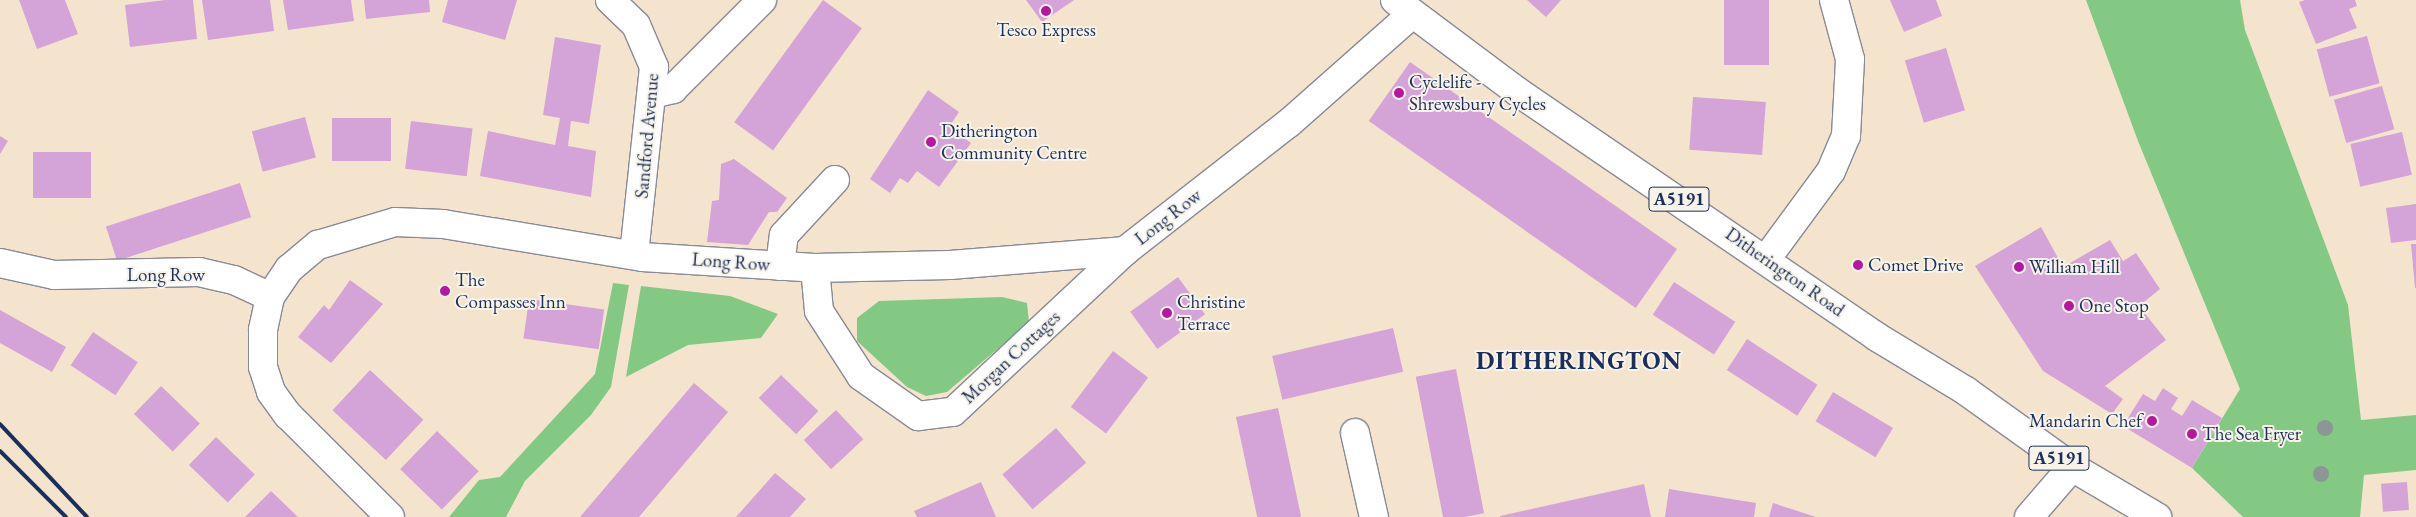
<!DOCTYPE html>
<style>
body{margin:0}
#map{position:relative;width:2416px;height:517px;overflow:hidden;background:#f5e4cd;font-family:"EB Garamond",serif}
div>[style]{position:absolute}
[style*='--x']{left:calc(var(--x)*1px);top:calc(var(--y)*1px);width:calc(var(--w)*1px);rotate:calc(var(--a)*1deg)}
.green>*{inset:0;background:#83c984}
.building>*{inset:0;background:#d4a3d8;transform-origin:0 0}
.roads{filter:drop-shadow(1px 0 #888a96) drop-shadow(-1px 0 #888a96) drop-shadow(0 1px #888a96) drop-shadow(0 -1px #888a96)}
.minor>*{height:28px;margin:-14px;padding:0 14px;transform-origin:14px;border-radius:14px;background:#fff}
.major>*{height:28px;margin:-14px;padding:0 14px;transform-origin:14px;border-radius:14px;background:#fff}
.rail>*{height:4px;margin:-2px;padding:0 2px;transform-origin:2px;border-radius:2px;background:#1b2f5e}
.trees>*{width:16px;height:16px;margin:-8px;border-radius:50%;background:#8b9695}
.dots>*{width:14px;height:14px;translate:-50% -50%;box-sizing:border-box;border:2px solid #f7f3e8;border-radius:50%}
span{translate:-50% -50%;white-space:nowrap;text-align:center;line-height:1.15;-webkit-text-stroke:4px #f7f3e8;paint-order:stroke}
.shield-label span{padding:1px 4px;background:#f7f3e8;border:1px solid;border-radius:4px;-webkit-text-stroke-width:0}
.shield-label{font-size:18px;color:#1b2f5e;font-weight:700}
.poi-label{font-size:19px;color:#1b2f5e}
.left{translate:0 -50%;text-align:left}
.right{translate:-100% -50%;text-align:right}
.street-label{font-size:19px;color:#1b2f5e}
.district-label{font-size:24px;color:#1b2f5e;font-weight:700;letter-spacing:1px}
</style>
<div id="map">
<div class="green">
<i style="clip-path:polygon(2086px 0,2240px 0,2245px 30px,2348px 305px,2361px 420px,2416px 415px,2416px 470px,2364px 475px,2360px 517px,2243px 517px,2192px 468px,2240px 389px,2138px 141px)"></i>
<i style="clip-path:polygon(613px 283px,629px 285px,611px 387px,591px 415px,525px 481px,506px 517px,449px 517px,479px 480px,500px 477px,595px 374px)"></i>
<i style="clip-path:polygon(641px 286px,730px 296px,778px 314px,761px 338px,688px 345px,626px 377px)"></i>
<i style="clip-path:polygon(1002px 297px,1027px 303px,1029px 322px,947px 392px,926px 396px,907px 387px,857px 341px,857px 318px,879px 301px)"></i>
</div>
<div class="building">
<i style="clip-path:polygon(19px 0,65px 0,78px 34px,37px 49px)"></i>
<i style="clip-path:polygon(165px 0,193px 0,197px 39px,130px 47px,125px 5px)"></i>
<i style="clip-path:polygon(202px 0,270px 0,274px 31px,208px 40px)"></i>
<i style="clip-path:polygon(283px 0,351px 0,354px 21px,288px 30px)"></i>
<i style="clip-path:polygon(364px 0,429px 0,430px 12px,366px 19px)"></i>
<i style="clip-path:polygon(448px 0,517px 0,505px 40px,442px 22px)"></i>
<i style="left:823px;top:0;width:48px;height:151px;rotate:36deg"></i>
<i style="clip-path:polygon(1026px 0,1074px 0,1042px 22px)"></i>
<i style="clip-path:polygon(1527px 0,1561px 0,1546px 17px)"></i>
<i style="left:1724px;top:0;width:45px;height:65px"></i>
<i style="clip-path:polygon(1890px 0,1936px 0,1942px 16px,1904px 32px)"></i>
<i style="clip-path:polygon(2305px 0,2355px 0,2357px 6px,2349px 9px,2357px 28px,2316px 44px,2299px 2px)"></i>
<i style="left:2367px;top:36px;width:49px;height:52px;rotate:75deg"></i>
<i style="clip-path:polygon(555px 37px,601px 45px,589px 124px,571px 121px,568px 146px,596px 151px,591px 197px,480px 176px,488px 131px,555px 145px,560px 118px,543px 115px)"></i>
<i style="left:1946px;top:48px;width:65px;height:43px;rotate:73deg"></i>
<i style="left:1410px;top:62px;width:326px;height:72px;rotate:35deg"></i>
<i style="left:2382px;top:86px;width:45px;height:50px;rotate:74deg"></i>
<i style="clip-path:polygon(928px 90px,959px 112px,949px 127px,971px 143px,939px 187px,917px 171px,908px 183px,900px 178px,890px 193px,870px 179px)"></i>
<i style="left:1693px;top:97px;width:73px;height:53px;rotate:4deg"></i>
<i style="left:305px;top:117px;width:42px;height:55px;rotate:75deg"></i>
<i style="left:332px;top:118px;width:59px;height:43px"></i>
<i style="left:411px;top:121px;width:62px;height:48px;rotate:7deg"></i>
<i style="left:2402px;top:132px;width:44px;height:53px;rotate:77deg"></i>
<i style="clip-path:polygon(0 136px,8px 141px,0 154px)"></i>
<i style="left:91px;top:152px;width:46px;height:58px;rotate:90deg"></i>
<i style="clip-path:polygon(734px 159px,787px 198px,777px 212px,769px 212px,748px 245px,707px 242px,712px 201px,719px 200px,721px 164px)"></i>
<i style="left:240px;top:183px;width:36px;height:141px;rotate:72deg"></i>
<i style="clip-path:polygon(2416px 204px,2416px 240px,2391px 243px,2386px 208px)"></i>
<i style="clip-path:polygon(2041px 227px,2063px 267px,2110px 240px,2123px 261px,2136px 253px,2160px 289px,2139px 306px,2166px 340px,2105px 386px,2123px 399px,2112px 414px,2043px 371px,1975px 266px)"></i>
<i style="clip-path:polygon(2411px 244px,2416px 244px,2416px 288px,2415px 288px)"></i>
<i style="left:1178px;top:277px;width:46px;height:59px;rotate:54deg"></i>
<i style="clip-path:polygon(350px 280px,383px 304px,331px 363px,298px 337px,324px 305px,329px 310px)"></i>
<i style="left:1674px;top:282px;width:73px;height:39px;rotate:33deg"></i>
<i style="left:529px;top:299px;width:76px;height:40px;rotate:8deg"></i>
<i style="clip-path:polygon(0 310px,66px 347px,52px 372px,0 343px)"></i>
<i style="left:1393px;top:328px;width:45px;height:124px;rotate:77deg"></i>
<i style="left:93px;top:332px;width:54px;height:40px;rotate:34deg"></i>
<i style="left:1747px;top:339px;width:84px;height:37px;rotate:33deg"></i>
<i style="left:1113px;top:351px;width:44px;height:70px;rotate:37deg"></i>
<i style="left:1456px;top:369px;width:147px;height:41px;rotate:79deg"></i>
<i style="left:370px;top:370px;width:73px;height:55px;rotate:43deg"></i>
<i style="left:781px;top:375px;width:52px;height:32px;rotate:44deg"></i>
<i style="clip-path:polygon(694px 383px,728px 412px,639px 517px,580px 517px)"></i>
<i style="left:161px;top:386px;width:54px;height:39px;rotate:44deg"></i>
<i style="clip-path:polygon(2163px 388px,2178px 398px,2171px 409px,2182px 416px,2192px 400px,2222px 418px,2192px 468px,2123px 426px,2143px 394px,2155px 401px)"></i>
<i style="left:1833px;top:392px;width:70px;height:34px;rotate:31deg"></i>
<i style="left:1278px;top:408px;width:111px;height:43px;rotate:78deg"></i>
<i style="left:836px;top:410px;width:40px;height:44px;rotate:47deg"></i>
<i style="left:1056px;top:428px;width:46px;height:71px;rotate:49deg"></i>
<i style="left:437px;top:431px;width:58px;height:53px;rotate:44deg"></i>
<i style="left:216px;top:437px;width:54px;height:39px;rotate:44deg"></i>
<i style="clip-path:polygon(775px 473px,806px 499px,790px 517px,736px 517px)"></i>
<i style="clip-path:polygon(981px 482px,996px 517px,917px 517px,914px 511px)"></i>
<i style="left:2407px;top:482px;width:28px;height:26px;rotate:86deg"></i>
<i style="clip-path:polygon(1644px 484px,1651px 517px,1500px 517px,1500px 516px)"></i>
<i style="clip-path:polygon(1669px 489px,1756px 503px,1754px 517px,1665px 517px)"></i>
<i style="clip-path:polygon(271px 491px,298px 517px,245px 517px)"></i>
<i style="clip-path:polygon(1773px 503px,1816px 517px,1769px 517px)"></i>
</div>
<div class="roads">
<div class="minor">
<i style="--x:610;--y:0;--w:36;--a:44"></i>
<i style="--x:636;--y:25;--w:46;--a:66.8"></i>
<i style="--x:654;--y:67;--w:189;--a:96.1"></i>
<i style="--x:653;--y:94;--w:21;--a:-14"></i>
<i style="--x:673;--y:89;--w:126;--a:-45"></i>
<i style="--x:1767;--y:258;--w:108;--a:-53.7"></i>
<i style="--x:1831;--y:171;--w:38;--a:-67"></i>
<i style="--x:1846;--y:136;--w:77;--a:-87"></i>
<i style="--x:1850;--y:59;--w:61;--a:-105.2"></i>
<i style="--x:0;--y:263;--w:55;--a:12.5"></i>
<i style="--x:54;--y:275;--w:145;--a:-1.2"></i>
<i style="--x:199;--y:272;--w:36;--a:13"></i>
<i style="--x:234;--y:280;--w:40;--a:25"></i>
<i style="--x:270;--y:297;--w:34;--a:-56"></i>
<i style="--x:289;--y:269;--w:38;--a:-40"></i>
<i style="--x:318;--y:245;--w:80;--a:-16.6"></i>
<i style="--x:395;--y:222;--w:48;--a:2.4"></i>
<i style="--x:443;--y:224;--w:202;--a:9.4"></i>
<i style="--x:642;--y:257;--w:173;--a:3.6"></i>
<i style="--x:815;--y:268;--w:135;--a:-1.3"></i>
<i style="--x:950;--y:265;--w:176;--a:-4.6"></i>
<i style="--x:1125;--y:251;--w:208;--a:-38"></i>
<i style="--x:1289;--y:123;--w:164;--a:-41.5"></i>
<i style="--x:780;--y:266;--w:31;--a:-83"></i>
<i style="--x:784;--y:235;--w:75;--a:-47.2"></i>
<i style="--x:815;--y:268;--w:43;--a:84.7"></i>
<i style="--x:819;--y:311;--w:77;--a:57.1"></i>
<i style="--x:861;--y:376;--w:70;--a:35.1"></i>
<i style="--x:918;--y:416;--w:35;--a:-7"></i>
<i style="--x:953;--y:412;--w:236;--a:-43.1"></i>
<i style="--x:270;--y:297;--w:34;--a:102"></i>
<i style="--x:263;--y:330;--w:37;--a:90"></i>
<i style="--x:263;--y:367;--w:26;--a:72"></i>
<i style="--x:271;--y:392;--w:29;--a:54"></i>
<i style="--x:288;--y:415;--w:144;--a:45"></i>
<i style="--x:1355;--y:433;--w:86;--a:77.3"></i>
<i style="--x:2029;--y:517;--w:66;--a:-49.3"></i>
</div>
<div class="major">
<i style="--x:1395;--y:0;--w:154;--a:36.8"></i>
<i style="--x:1518;--y:92;--w:435;--a:34.3"></i>
<i style="--x:1877;--y:337;--w:104;--a:31.2"></i>
<i style="--x:1966;--y:391;--w:130;--a:35.6"></i>
<i style="--x:2072;--y:467;--w:99;--a:30.5"></i>
</div>
</div>
<div class="rail">
<i style="--x:0;--y:424;--w:127;--a:46.9"></i>
<i style="--x:0;--y:451;--w:93;--a:45"></i>
</div>
<div class="trees">
<i style="left:2325px;top:428px"></i>
<i style="left:2321px;top:474px"></i>
</div>
<div class="dots">
<i style="left:1046px;top:11px;background:#b5179e"></i>
<i style="left:1399px;top:93px;background:#b5179e"></i>
<i style="left:931px;top:142px;background:#b5179e"></i>
<i style="left:1858px;top:265px;background:#b5179e"></i>
<i style="left:2019px;top:267px;background:#b5179e"></i>
<i style="left:445px;top:291px;background:#b5179e"></i>
<i style="left:2069px;top:306px;background:#b5179e"></i>
<i style="left:1167px;top:313px;background:#b5179e"></i>
<i style="left:2152px;top:421px;background:#b5179e"></i>
<i style="left:2192px;top:434px;background:#b5179e"></i>
</div>
<div class="shield-label">
<span style="left:1679px;top:199px">A5191</span>
<span style="left:2059px;top:458px">A5191</span>
</div>
<div class="poi-label">
<span style="left:1046px;top:30px">Tesco Express</span>
<span class="left" style="left:1409px;top:93px">Cyclelife -<br>Shrewsbury Cycles</span>
<span class="left" style="left:941px;top:142px">Ditherington<br>Community Centre</span>
<span class="left" style="left:1868px;top:265px">Comet Drive</span>
<span class="left" style="left:2029px;top:267px">William Hill</span>
<span class="left" style="left:455px;top:291px">The<br>Compasses Inn</span>
<span class="left" style="left:1177px;top:313px">Christine<br>Terrace</span>
<span class="left" style="left:2079px;top:306px">One Stop</span>
<span class="right" style="left:2142px;top:421px">Mandarin Chef</span>
<span class="left" style="left:2202px;top:434px">The Sea Fryer</span>
</div>
<div class="street-label">
<span style="left:647px;top:136px;rotate:-85deg">Sandford Avenue</span>
<span style="left:1168px;top:217px;rotate:-38deg">Long Row</span>
<span style="left:731px;top:262px;rotate:4deg">Long Row</span>
<span style="left:1785px;top:272px;rotate:35deg">Ditherington Road</span>
<span style="left:166px;top:275px">Long Row</span>
<span style="left:1011px;top:357px;rotate:-43deg">Morgan Cottages</span>
</div>
<div class="district-label">
<span style="left:1579px;top:361px">DITHERINGTON</span>
</div>
</div>
